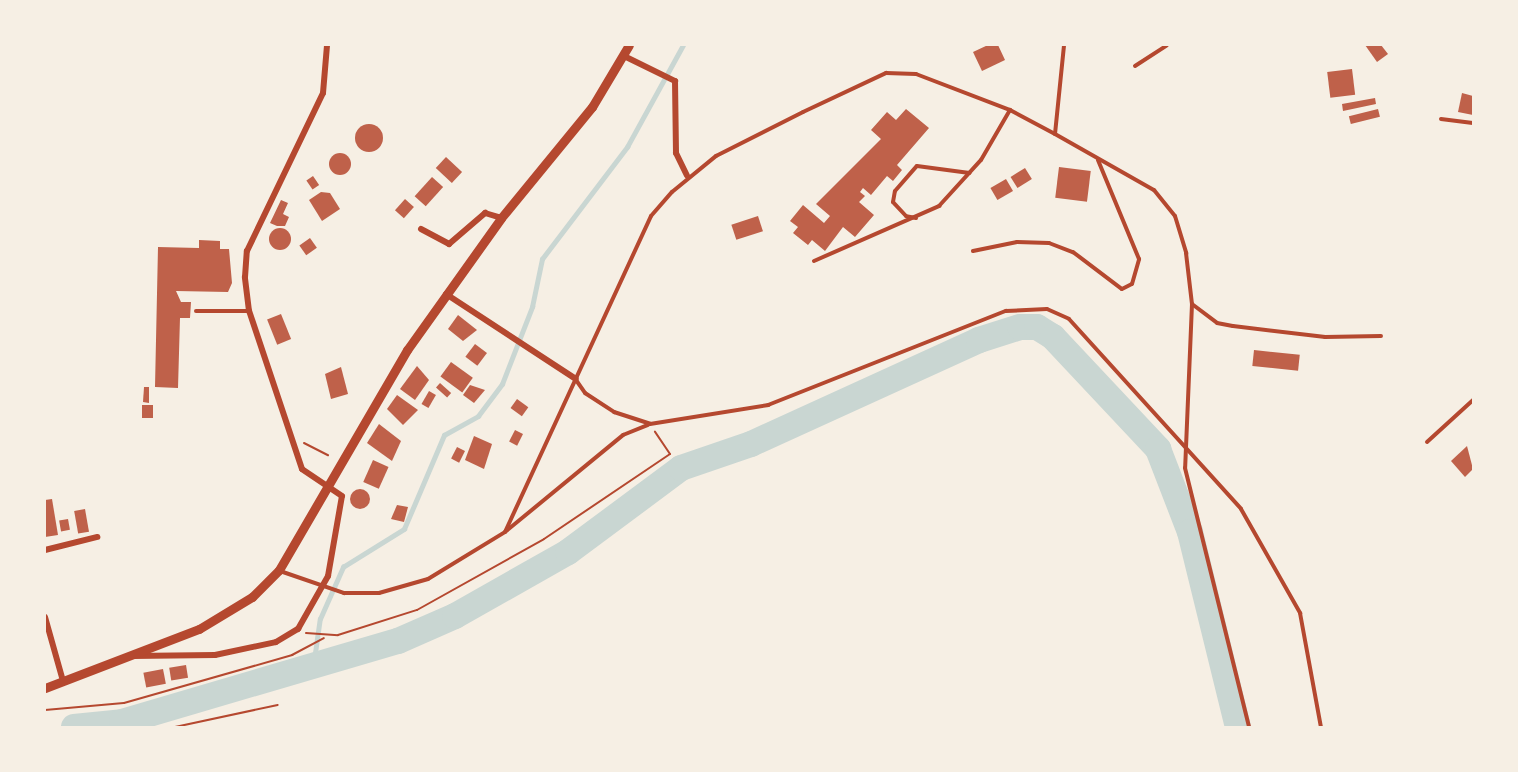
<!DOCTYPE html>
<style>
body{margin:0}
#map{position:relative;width:1518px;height:772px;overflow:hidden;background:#f6efe4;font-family:Arial,sans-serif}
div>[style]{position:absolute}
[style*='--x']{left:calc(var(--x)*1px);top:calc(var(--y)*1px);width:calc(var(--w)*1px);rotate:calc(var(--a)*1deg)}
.stream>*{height:4.5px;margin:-2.25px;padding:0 2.25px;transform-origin:2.25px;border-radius:2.25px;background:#c9d6d2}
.river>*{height:26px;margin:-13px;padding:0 13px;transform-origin:13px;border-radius:13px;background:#c9d6d2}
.building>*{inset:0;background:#bf614a;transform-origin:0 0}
.round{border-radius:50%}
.path>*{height:2px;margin:-1px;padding:0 1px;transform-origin:1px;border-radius:1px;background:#b5482f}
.service>*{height:4px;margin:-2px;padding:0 2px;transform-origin:2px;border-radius:2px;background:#b5482f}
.minor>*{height:6px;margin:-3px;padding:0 3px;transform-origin:3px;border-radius:3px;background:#b5482f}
.secondary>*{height:9px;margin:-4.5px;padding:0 4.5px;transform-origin:4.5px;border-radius:4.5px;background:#b5482f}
span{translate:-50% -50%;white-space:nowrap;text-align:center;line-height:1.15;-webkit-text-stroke:6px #f6efe4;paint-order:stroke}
.frame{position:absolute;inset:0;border:46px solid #f6efe4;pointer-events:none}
</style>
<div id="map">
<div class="stream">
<i style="--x:321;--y:665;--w:13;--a:-117"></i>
<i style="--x:315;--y:653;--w:34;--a:-82"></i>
<i style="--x:320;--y:619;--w:57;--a:-66.1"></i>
<i style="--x:343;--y:567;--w:72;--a:-31.9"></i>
<i style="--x:404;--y:529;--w:102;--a:-66.9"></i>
<i style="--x:444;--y:435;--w:39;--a:-29"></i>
<i style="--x:478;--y:416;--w:40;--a:-53"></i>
<i style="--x:502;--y:384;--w:83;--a:-68.7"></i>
<i style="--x:532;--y:307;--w:49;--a:-78.2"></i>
<i style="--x:542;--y:259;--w:141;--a:-52.8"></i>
<i style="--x:627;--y:147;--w:116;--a:-61.2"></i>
</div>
<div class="river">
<i style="--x:74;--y:727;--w:48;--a:-5.9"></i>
<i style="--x:122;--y:722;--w:288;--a:-16.4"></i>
<i style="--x:398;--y:641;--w:62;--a:-23.7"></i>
<i style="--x:455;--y:616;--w:130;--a:-29.5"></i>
<i style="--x:568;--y:552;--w:141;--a:-36.6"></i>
<i style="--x:681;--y:468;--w:74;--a:-18.9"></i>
<i style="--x:751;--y:444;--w:251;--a:-24.5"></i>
<i style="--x:979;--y:340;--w:43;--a:-17.6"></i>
<i style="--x:1020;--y:327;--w:17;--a:0"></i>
<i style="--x:1037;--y:327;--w:19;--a:32"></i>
<i style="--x:1053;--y:337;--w:154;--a:46.8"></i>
<i style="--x:1158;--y:449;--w:89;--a:68.9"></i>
<i style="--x:1190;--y:532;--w:201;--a:76.2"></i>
</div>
<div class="building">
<i style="clip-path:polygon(988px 45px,998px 45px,1005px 60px,982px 71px,973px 52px)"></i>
<i style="clip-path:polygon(1365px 45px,1381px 45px,1388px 54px,1377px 62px)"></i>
<i style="left:1352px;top:69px;width:26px;height:25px;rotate:83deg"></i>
<i style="clip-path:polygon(1462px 93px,1473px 96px,1473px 115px,1458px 112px)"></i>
<i style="clip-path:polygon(1375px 98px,1376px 104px,1343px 111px,1342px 104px)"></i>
<i style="clip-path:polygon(906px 109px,929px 128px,897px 165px,902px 170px,893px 181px,887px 176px,871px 195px,863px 188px,860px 192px,865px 196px,859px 202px,874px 215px,855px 237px,843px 227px,825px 251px,812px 240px,808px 245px,793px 233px,798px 227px,790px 221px,803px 205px,824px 223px,830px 216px,816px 204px,881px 139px,871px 130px,887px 112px,896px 120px)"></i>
<i style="left:1378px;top:109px;width:8px;height:30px;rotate:76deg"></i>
<i class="round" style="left:355px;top:124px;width:28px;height:28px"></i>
<i class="round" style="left:329px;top:153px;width:22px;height:22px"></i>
<i style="left:446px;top:157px;width:22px;height:15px;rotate:43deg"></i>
<i style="left:1059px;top:167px;width:32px;height:31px;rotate:7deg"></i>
<i style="left:1025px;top:168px;width:13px;height:17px;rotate:58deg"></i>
<i style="left:313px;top:176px;width:11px;height:8px;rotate:56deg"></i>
<i style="left:432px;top:177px;width:15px;height:26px;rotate:42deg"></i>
<i style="left:1006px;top:179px;width:14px;height:18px;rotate:60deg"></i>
<i style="clip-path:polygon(321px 192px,330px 193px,340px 209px,322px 221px,309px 200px)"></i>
<i style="left:405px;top:199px;width:12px;height:15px;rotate:42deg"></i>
<i style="clip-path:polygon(281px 200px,288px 203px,283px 214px,289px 217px,285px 226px,277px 226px,270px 223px)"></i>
<i style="left:758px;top:216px;width:16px;height:28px;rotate:72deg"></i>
<i class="round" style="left:269px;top:228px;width:22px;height:22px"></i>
<i style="left:310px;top:238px;width:12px;height:13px;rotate:55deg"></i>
<i style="clip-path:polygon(199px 240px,220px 241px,220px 249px,229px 249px,232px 283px,228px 292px,176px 291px,181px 302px,191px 302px,190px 318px,180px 318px,178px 388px,155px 387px,158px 247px,199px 248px)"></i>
<i style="left:281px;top:314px;width:27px;height:15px;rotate:68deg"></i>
<i style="clip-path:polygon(458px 315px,477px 330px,463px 341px,448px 329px)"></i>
<i style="left:475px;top:344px;width:15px;height:16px;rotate:37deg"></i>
<i style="left:1254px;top:350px;width:46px;height:16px;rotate:6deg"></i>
<i style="left:451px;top:362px;width:27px;height:18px;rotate:36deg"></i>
<i style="clip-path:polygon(417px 366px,429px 380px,415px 400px,400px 389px)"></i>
<i style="clip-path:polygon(341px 367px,348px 394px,331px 399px,325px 374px)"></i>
<i style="left:440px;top:383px;width:15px;height:6px;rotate:42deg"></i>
<i style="clip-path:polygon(470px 385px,485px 390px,474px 403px,463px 395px)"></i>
<i style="clip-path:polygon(144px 387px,149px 387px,149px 403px,143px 402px)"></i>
<i style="left:429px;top:391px;width:8px;height:15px;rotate:30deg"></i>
<i style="clip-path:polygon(397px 395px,418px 410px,403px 425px,387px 409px)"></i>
<i style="left:517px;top:399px;width:14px;height:11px;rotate:36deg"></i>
<i style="left:142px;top:405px;width:11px;height:13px"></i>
<i style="clip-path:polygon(379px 424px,401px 441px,392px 461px,367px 443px)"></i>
<i style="left:515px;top:430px;width:9px;height:13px;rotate:27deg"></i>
<i style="clip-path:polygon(474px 436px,492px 444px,484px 469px,465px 460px)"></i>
<i style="clip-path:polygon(1467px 446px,1473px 469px,1465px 477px,1451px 461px)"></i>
<i style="left:457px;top:447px;width:9px;height:13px;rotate:27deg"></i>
<i style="left:373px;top:460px;width:17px;height:24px;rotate:24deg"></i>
<i class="round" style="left:350px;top:489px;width:20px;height:20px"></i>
<i style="clip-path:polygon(52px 499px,58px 535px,45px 537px,45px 500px)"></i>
<i style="clip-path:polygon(397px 505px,408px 507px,404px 522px,391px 519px)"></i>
<i style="left:85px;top:509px;width:23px;height:11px;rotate:80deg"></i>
<i style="left:68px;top:519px;width:11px;height:9px;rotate:80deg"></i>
<i style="left:186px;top:665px;width:13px;height:17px;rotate:81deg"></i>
<i style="left:163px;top:669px;width:15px;height:20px;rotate:79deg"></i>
</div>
<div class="path">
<i style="--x:304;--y:443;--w:27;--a:27"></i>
<i style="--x:306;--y:633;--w:32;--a:4"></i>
<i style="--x:338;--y:635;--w:83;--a:-17.6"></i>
<i style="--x:417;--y:610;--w:145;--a:-29.2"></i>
<i style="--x:544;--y:539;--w:152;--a:-34"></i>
<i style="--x:670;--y:454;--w:27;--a:-124"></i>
<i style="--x:45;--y:710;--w:79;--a:-5.1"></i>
<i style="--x:124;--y:703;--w:175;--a:-15.9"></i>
<i style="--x:292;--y:655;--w:36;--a:-28"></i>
<i style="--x:175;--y:727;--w:105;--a:-12.1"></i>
</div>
<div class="service">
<i style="--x:1135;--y:66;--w:38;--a:-33"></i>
<i style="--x:1441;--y:119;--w:32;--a:7"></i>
<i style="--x:1055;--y:134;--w:89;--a:-84.2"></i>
<i style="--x:916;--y:218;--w:10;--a:-169"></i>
<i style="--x:906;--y:216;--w:19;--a:-133"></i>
<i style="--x:893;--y:202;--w:11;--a:-80"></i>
<i style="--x:895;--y:191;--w:33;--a:-49"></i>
<i style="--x:917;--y:166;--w:53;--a:7.5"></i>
<i style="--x:973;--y:251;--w:45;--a:-11.6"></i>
<i style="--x:1017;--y:242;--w:32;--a:2"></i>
<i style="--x:1049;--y:243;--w:26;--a:21"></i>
<i style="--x:1073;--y:252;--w:61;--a:37.1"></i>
<i style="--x:1122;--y:289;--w:11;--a:-27"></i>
<i style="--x:1132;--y:284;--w:26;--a:-74"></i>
<i style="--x:1139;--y:259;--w:107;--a:-112.5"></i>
<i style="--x:814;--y:261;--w:137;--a:-23.7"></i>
<i style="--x:939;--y:206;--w:62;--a:-47.6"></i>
<i style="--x:981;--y:160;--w:58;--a:-59.9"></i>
<i style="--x:1192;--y:304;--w:31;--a:37"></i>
<i style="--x:1217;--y:323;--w:16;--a:11"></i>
<i style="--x:1233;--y:326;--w:93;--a:6.8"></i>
<i style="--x:1325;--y:337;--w:56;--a:-1"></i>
<i style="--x:196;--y:311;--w:53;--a:0"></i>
<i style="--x:576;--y:380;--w:16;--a:55"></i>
<i style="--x:585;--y:393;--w:35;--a:33"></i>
<i style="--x:614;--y:412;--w:38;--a:18"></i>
<i style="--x:650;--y:424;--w:120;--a:-9.1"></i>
<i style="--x:768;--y:405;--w:256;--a:-21.6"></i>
<i style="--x:1006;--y:311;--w:41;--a:-2.8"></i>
<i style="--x:1047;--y:309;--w:24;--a:24"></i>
<i style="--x:1069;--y:319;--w:256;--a:47.8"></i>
<i style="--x:1241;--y:509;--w:120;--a:60.4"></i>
<i style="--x:1300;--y:613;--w:116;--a:79.6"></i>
<i style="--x:1427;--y:442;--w:62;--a:-42.4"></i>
<i style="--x:505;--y:532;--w:348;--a:-65.2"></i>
<i style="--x:651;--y:216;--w:32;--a:-49"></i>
<i style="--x:672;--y:192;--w:57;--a:-39.3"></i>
<i style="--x:716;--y:156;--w:97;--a:-26.8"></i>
<i style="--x:803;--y:112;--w:92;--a:-25.2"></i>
<i style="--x:886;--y:73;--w:30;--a:2"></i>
<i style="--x:916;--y:74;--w:101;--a:21"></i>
<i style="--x:1010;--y:110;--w:51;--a:28.1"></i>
<i style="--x:1055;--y:134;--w:114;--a:29.5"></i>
<i style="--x:1154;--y:190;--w:33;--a:51"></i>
<i style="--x:1175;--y:216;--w:39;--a:73"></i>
<i style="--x:1186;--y:253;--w:51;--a:83.3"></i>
<i style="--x:1192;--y:304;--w:164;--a:92.4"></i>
<i style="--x:1185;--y:468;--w:267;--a:76.1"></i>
<i style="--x:280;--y:571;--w:68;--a:19"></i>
<i style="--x:344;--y:593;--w:35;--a:0"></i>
<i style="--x:379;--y:593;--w:51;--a:-15.9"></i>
<i style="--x:428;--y:579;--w:90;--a:-31.4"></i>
<i style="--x:505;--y:532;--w:153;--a:-39.4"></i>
<i style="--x:623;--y:435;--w:27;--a:-22"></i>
</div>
<div class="minor">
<i style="--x:624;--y:56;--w:57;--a:26.1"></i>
<i style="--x:675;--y:81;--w:72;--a:89.2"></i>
<i style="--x:676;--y:153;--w:25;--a:64"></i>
<i style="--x:421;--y:229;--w:32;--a:28"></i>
<i style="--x:449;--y:244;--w:48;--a:-40.7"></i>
<i style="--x:485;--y:213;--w:17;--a:17"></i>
<i style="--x:446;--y:294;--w:155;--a:33.2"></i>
<i style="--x:45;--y:550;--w:54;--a:-14"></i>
<i style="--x:45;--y:617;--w:66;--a:74.3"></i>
<i style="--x:132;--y:656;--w:83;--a:-0.7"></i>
<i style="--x:215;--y:655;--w:62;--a:-12"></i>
<i style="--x:276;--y:642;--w:26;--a:-31"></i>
<i style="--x:298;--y:629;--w:61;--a:-60.5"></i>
<i style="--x:328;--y:576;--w:81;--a:-80.1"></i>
<i style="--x:342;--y:496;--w:48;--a:-146"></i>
<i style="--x:302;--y:469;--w:167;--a:-108.5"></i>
<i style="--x:249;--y:311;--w:34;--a:-97"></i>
<i style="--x:245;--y:277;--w:26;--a:-86"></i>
<i style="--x:247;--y:251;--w:175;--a:-64.3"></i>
<i style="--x:323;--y:93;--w:48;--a:-85.2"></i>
</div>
<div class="secondary">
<i style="--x:45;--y:688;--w:165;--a:-21"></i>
<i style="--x:199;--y:629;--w:62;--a:-31.1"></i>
<i style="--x:252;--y:597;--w:38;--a:-45"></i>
<i style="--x:279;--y:570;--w:255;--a:-59.8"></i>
<i style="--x:407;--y:350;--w:162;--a:-54.5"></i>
<i style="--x:501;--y:218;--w:144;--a:-50.7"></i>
<i style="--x:592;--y:107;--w:72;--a:-59.2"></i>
</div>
<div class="frame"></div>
</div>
